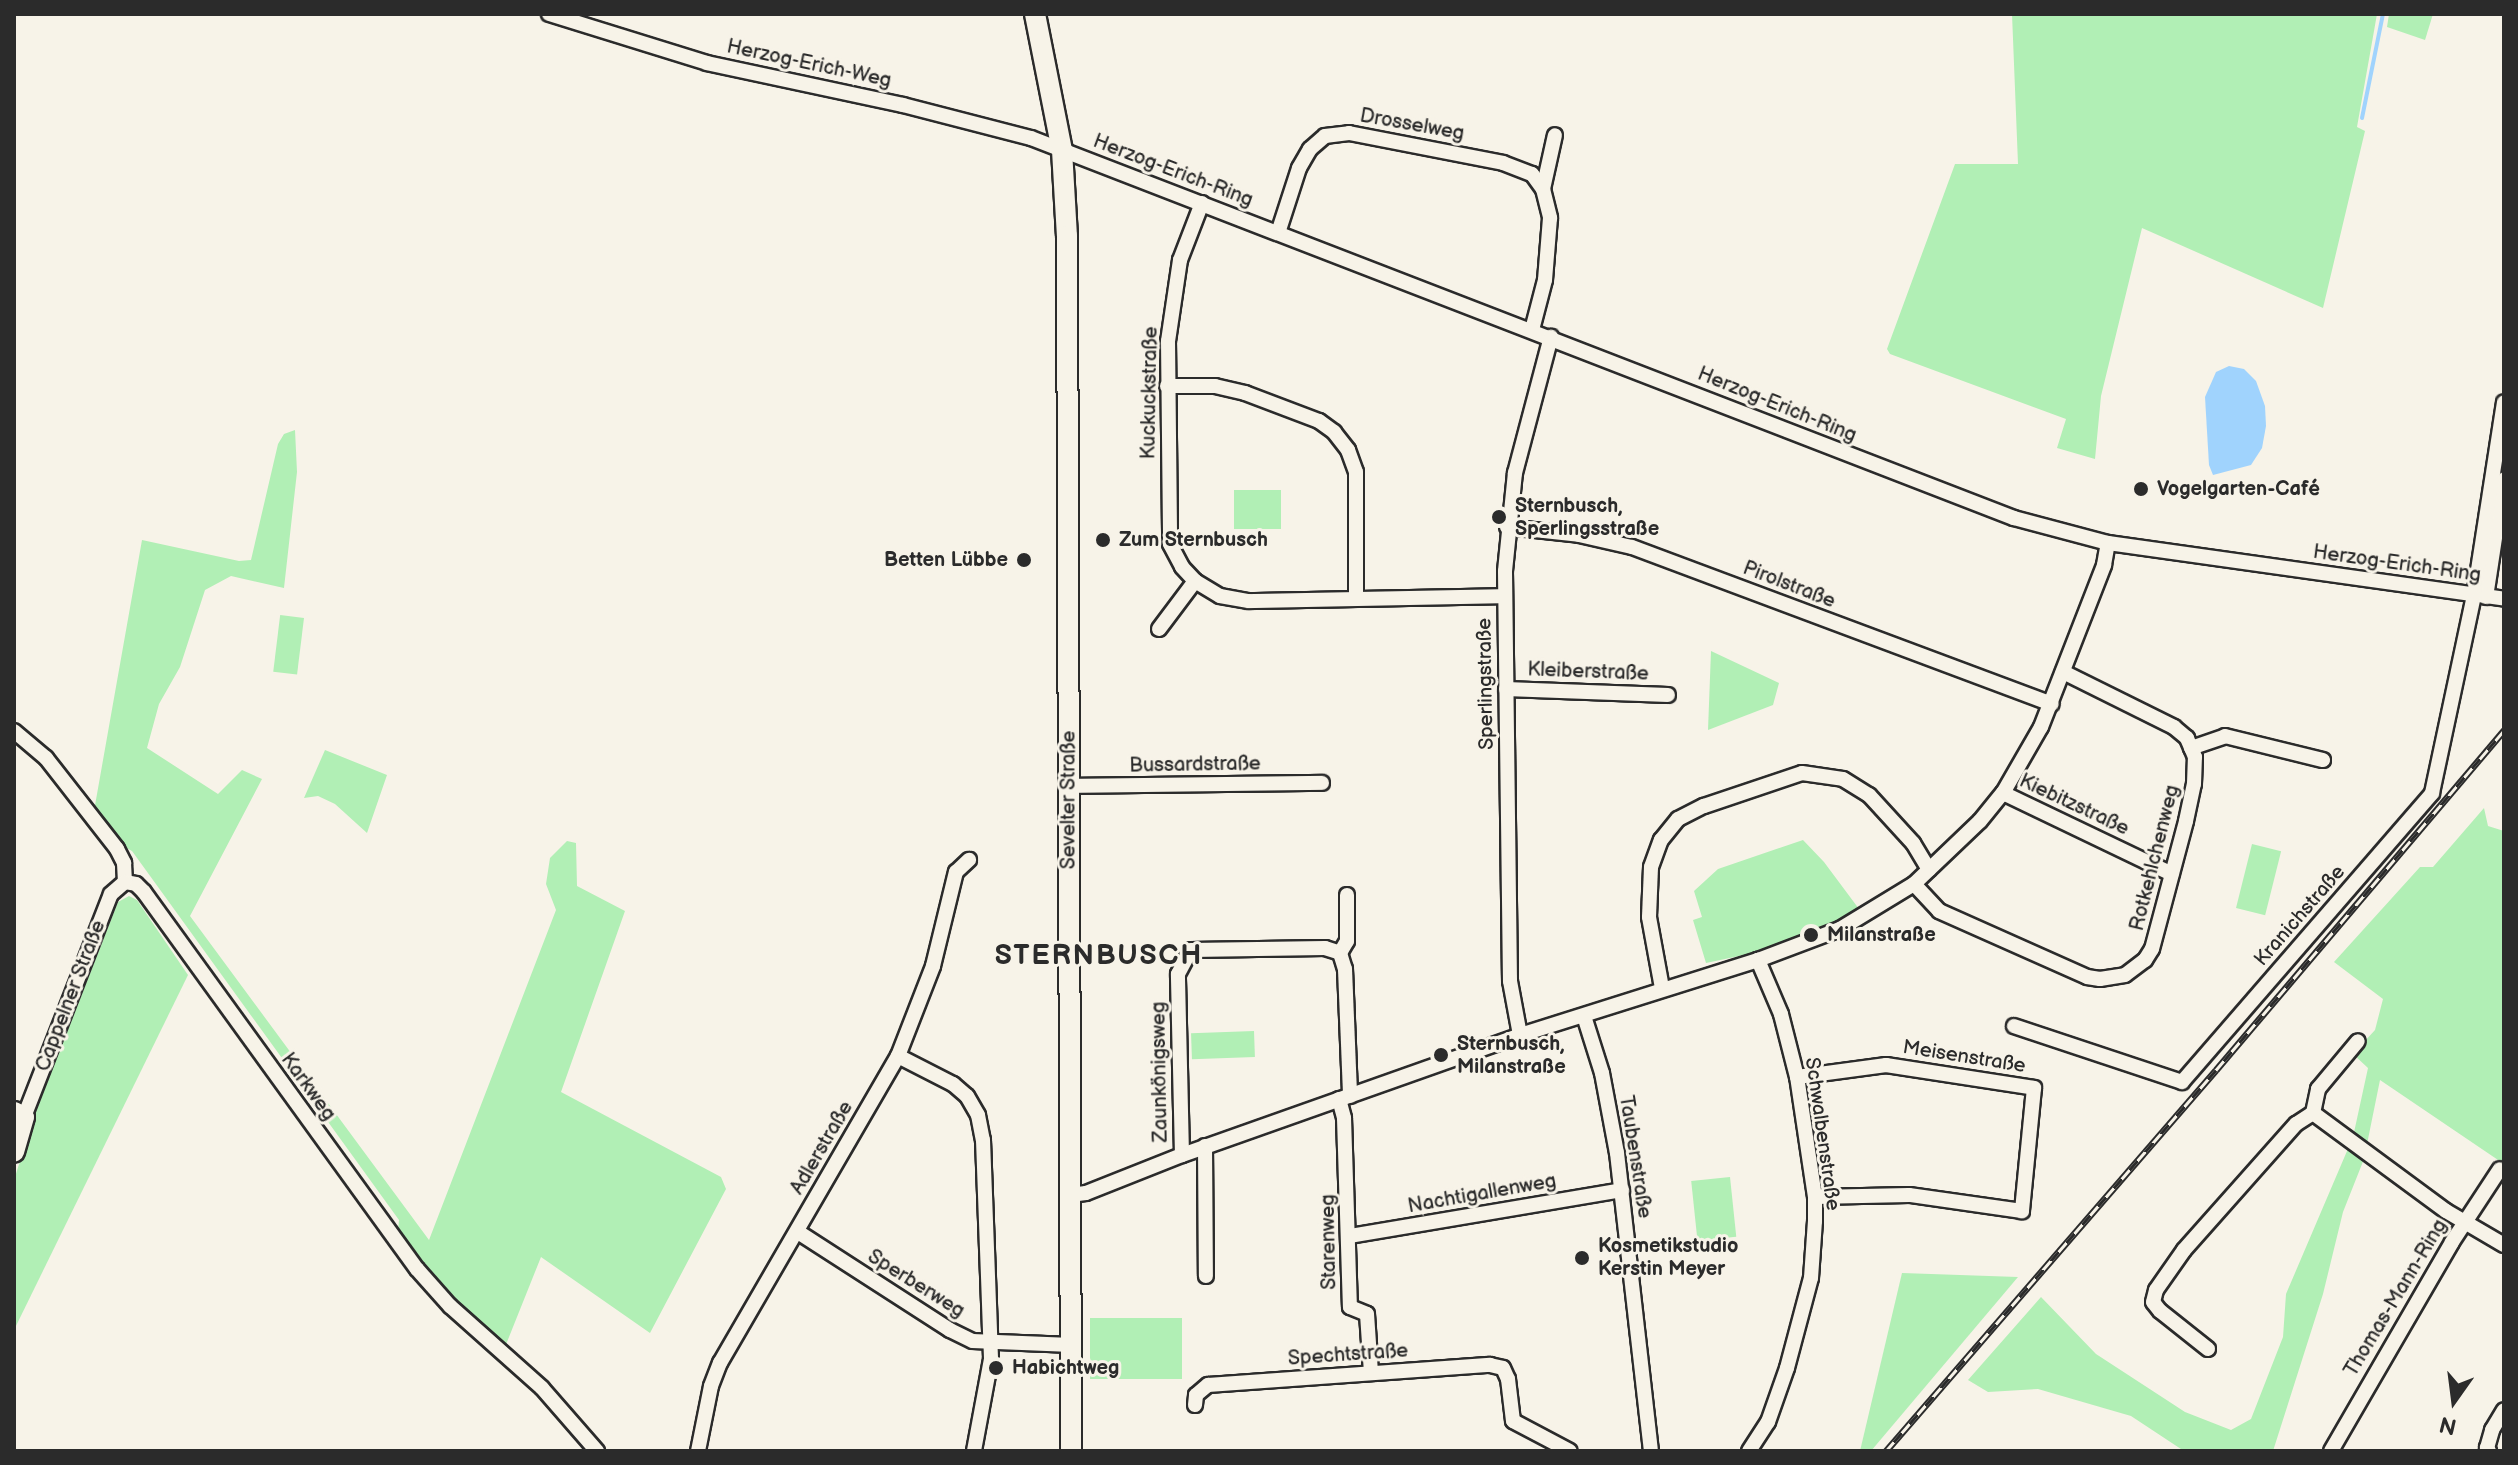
<!DOCTYPE html>
<meta charset="utf-8">
<style>
body{margin:0}
#map{position:relative;width:2518px;height:1465px;overflow:hidden;background:#f7f3e8;font-family:"Balsamiq Sans",sans-serif}
div>[style]{position:absolute}
[style*='--x']{left:calc(var(--x)*1px);top:calc(var(--y)*1px);width:calc(var(--w)*1px);rotate:calc(var(--a)*1deg)}
.green>*{inset:0;background:#b1efb5;transform-origin:0 0}
.water>*{inset:0;background:#a0d3fd}
.stream>*{height:4px;margin:-2px;padding:0 2px;transform-origin:2px;border-radius:2px;background:#a0d3fd}
.roads{filter:drop-shadow(2px 0 #2b2b2b) drop-shadow(-2px 0 #2b2b2b) drop-shadow(0 2px #2b2b2b) drop-shadow(0 -2px #2b2b2b)}
.street>*{height:14px;margin:-7px;padding:0 7px;transform-origin:7px;border-radius:7px;background:#f7f3e8}
.secondary>*{height:20px;margin:-10px;padding:0 10px;transform-origin:10px;border-radius:10px;background:#f7f3e8}
.rail>*{height:7px;margin-top:-3.5px;transform-origin:0;background:repeating-linear-gradient(90deg,#f7f3e8 0 12px,#2b2b2b 0 24px);box-sizing:border-box;border-block:2px solid #2b2b2b}
.dots>*{width:22px;height:22px;translate:-50% -50%;box-sizing:border-box;border:4px solid #f7f3e8;border-radius:50%}
span{translate:-50% -50%;white-space:nowrap;text-align:center;line-height:1.15;-webkit-text-stroke:6px #f7f3e8;paint-order:stroke}
.street-label{font-size:20px;color:#2b2b2b}
.poi-label{font-size:20px;color:#2b2b2b;font-weight:700}
.left{translate:0 -50%;text-align:left}
.right{translate:-100% -50%;text-align:right}
.district-label{font-size:28px;color:#2b2b2b;font-weight:700;letter-spacing:2px}
.frame{position:absolute;inset:0;border:16px solid #2b2b2b;pointer-events:none}
.north{position:absolute;left:2414px;top:1361px;width:80px;height:80px;-webkit-text-stroke:6px #f7f3e8;paint-order:stroke;rotate:194deg;font-size:22px;font-weight:700;line-height:32px;text-align:center;color:#2b2b2b}
.north::after{content:'';display:block;margin:auto;width:28px;height:36px;background:#2b2b2b;clip-path:polygon(50% 0,100% 100%,50% 72%,0 100%)}
</style>
<div id="map">
<div class="green">
<i style="clip-path:polygon(2012px 14px,2377px 14px,2357px 127px,2365px 131px,2323px 308px,2142px 228px,2101px 396px,2095px 459px,2057px 448px,2066px 419px,1890px 354px,1887px 349px,1955px 164px,2018px 164px)"></i>
<i style="clip-path:polygon(2389px 14px,2433px 14px,2425px 40px,2387px 27px)"></i>
<i style="clip-path:polygon(295px 430px,297px 472px,284px 588px,231px 576px,205px 590px,180px 667px,159px 704px,147px 748px,218px 794px,242px 770px,262px 779px,190px 916px,429px 1240px,556px 910px,546px 884px,550px 858px,567px 841px,576px 843px,577px 886px,625px 911px,561px 1092px,721px 1177px,726px 1189px,650px 1333px,541px 1257px,505px 1347px,455px 1301px,416px 1258px,398px 1232px,399px 1220px,132px 851px,121px 845px,94px 811px,142px 540px,239px 561px,251px 560px,278px 444px,284px 434px)"></i>
<i style="left:1234px;top:490px;width:47px;height:39px"></i>
<i style="left:304px;top:618px;width:57px;height:24px;rotate:97deg"></i>
<i style="clip-path:polygon(1711px 651px,1779px 683px,1773px 705px,1708px 730px)"></i>
<i style="clip-path:polygon(325px 750px,387px 775px,367px 833px,335px 804px,318px 796px,304px 798px)"></i>
<i style="clip-path:polygon(2484px 808px,2488px 826px,2504px 831px,2504px 1164px,2380px 1080px,2364px 1159px,2343px 1212px,2323px 1294px,2273px 1451px,2184px 1451px,2131px 1416px,2038px 1389px,1988px 1392px,1968px 1380px,2041px 1297px,2096px 1354px,2185px 1412px,2231px 1430px,2251px 1419px,2283px 1337px,2286px 1294px,2353px 1137px,2368px 1068px,2353px 1054px,2375px 1030px,2383px 999px,2334px 962px,2420px 867px,2433px 867px)"></i>
<i style="clip-path:polygon(1803px 840px,1824px 862px,1859px 909px,1836px 923px,1758px 952px,1706px 963px,1693px 920px,1702px 917px,1694px 891px,1718px 869px)"></i>
<i style="left:2252px;top:844px;width:30px;height:66px;rotate:14deg"></i>
<i style="clip-path:polygon(129px 896px,137px 900px,188px 975px,14px 1330px,14px 1180px,36px 1111px,118px 902px)"></i>
<i style="left:1254px;top:1031px;width:26px;height:63px;rotate:88deg"></i>
<i style="left:1730px;top:1177px;width:60px;height:39px;rotate:84deg"></i>
<i style="clip-path:polygon(1902px 1273px,2018px 1277px,1871px 1451px,1860px 1451px)"></i>
<i style="left:1090px;top:1318px;width:92px;height:61px"></i>
</div>
<div class="water">
<i style="clip-path:polygon(2229px 366px,2244px 369px,2256px 381px,2265px 406px,2266px 426px,2262px 448px,2251px 465px,2213px 475px,2209px 465px,2205px 397px,2216px 372px)"></i>
</div>
<div class="stream">
<i style="--x:2362;--y:118;--w:106;--a:-78.6"></i>
</div>
<div class="roads">
<div class="street">
<i style="--x:549;--y:14;--w:165;--a:17.2"></i>
<i style="--x:707;--y:63;--w:200;--a:12.1"></i>
<i style="--x:903;--y:105;--w:132;--a:14.5"></i>
<i style="--x:1031;--y:138;--w:1054;--a:21.14"></i>
<i style="--x:2014;--y:518;--w:97;--a:14.9"></i>
<i style="--x:2108;--y:543;--w:400;--a:8"></i>
<i style="--x:1543;--y:189;--w:55;--a:-77.5"></i>
<i style="--x:1202;--y:203;--w:61;--a:111.1"></i>
<i style="--x:1180;--y:260;--w:82;--a:98.4"></i>
<i style="--x:1168;--y:341;--w:203;--a:89.4"></i>
<i style="--x:1170;--y:544;--w:26;--a:62"></i>
<i style="--x:1182;--y:567;--w:19;--a:47"></i>
<i style="--x:1195;--y:581;--w:29;--a:31"></i>
<i style="--x:1220;--y:596;--w:29;--a:10"></i>
<i style="--x:1249;--y:601;--w:256;--a:-1.1"></i>
<i style="--x:1278;--y:233;--w:68;--a:-72.1"></i>
<i style="--x:1299;--y:168;--w:22;--a:-60"></i>
<i style="--x:1310;--y:149;--w:20;--a:-41"></i>
<i style="--x:1325;--y:136;--w:24;--a:-7"></i>
<i style="--x:1349;--y:133;--w:157;--a:11"></i>
<i style="--x:1503;--y:163;--w:31;--a:21"></i>
<i style="--x:1532;--y:174;--w:19;--a:54"></i>
<i style="--x:1543;--y:189;--w:30;--a:76"></i>
<i style="--x:1550;--y:218;--w:62;--a:94.6"></i>
<i style="--x:1545;--y:280;--w:52;--a:104.6"></i>
<i style="--x:1167;--y:386;--w:48;--a:0"></i>
<i style="--x:1215;--y:386;--w:31;--a:13"></i>
<i style="--x:1245;--y:393;--w:79;--a:20.7"></i>
<i style="--x:1319;--y:421;--w:19;--a:36"></i>
<i style="--x:1334;--y:432;--w:23;--a:52"></i>
<i style="--x:1348;--y:450;--w:23;--a:70"></i>
<i style="--x:1356;--y:472;--w:125;--a:90"></i>
<i style="--x:1507;--y:527;--w:72;--a:6.3"></i>
<i style="--x:1579;--y:535;--w:54;--a:12.8"></i>
<i style="--x:1632;--y:547;--w:448;--a:20.5"></i>
<i style="--x:2486;--y:597;--w:119;--a:-81.3"></i>
<i style="--x:1159;--y:629;--w:60;--a:-53.1"></i>
<i style="--x:1506;--y:689;--w:162;--a:2.1"></i>
<i style="--x:14;--y:731;--w:42;--a:40.2"></i>
<i style="--x:46;--y:758;--w:115;--a:52"></i>
<i style="--x:117;--y:849;--w:16;--a:63"></i>
<i style="--x:124;--y:863;--w:19;--a:87"></i>
<i style="--x:2191;--y:748;--w:36;--a:-19"></i>
<i style="--x:2225;--y:736;--w:101;--a:13.8"></i>
<i style="--x:1069;--y:786;--w:253;--a:-0.7"></i>
<i style="--x:2003;--y:793;--w:187;--a:25.6"></i>
<i style="--x:125;--y:882;--w:11;--a:10"></i>
<i style="--x:136;--y:884;--w:11;--a:45"></i>
<i style="--x:144;--y:892;--w:465;--a:54.1"></i>
<i style="--x:417;--y:1269;--w:50;--a:48.3"></i>
<i style="--x:450;--y:1306;--w:123;--a:41.7"></i>
<i style="--x:542;--y:1388;--w:84;--a:48.9"></i>
<i style="--x:1914;--y:884;--w:37;--a:47"></i>
<i style="--x:1939;--y:911;--w:162;--a:24"></i>
<i style="--x:2087;--y:977;--w:13;--a:9"></i>
<i style="--x:2100;--y:979;--w:25;--a:-9"></i>
<i style="--x:2125;--y:975;--w:25;--a:-37"></i>
<i style="--x:2145;--y:960;--w:13;--a:-58"></i>
<i style="--x:2152;--y:949;--w:132;--a:-75.1"></i>
<i style="--x:2186;--y:821;--w:38;--a:-78"></i>
<i style="--x:2194;--y:784;--w:27;--a:-88"></i>
<i style="--x:2195;--y:757;--w:21;--a:-113"></i>
<i style="--x:2187;--y:738;--w:17;--a:-140"></i>
<i style="--x:2174;--y:727;--w:124;--a:-153.6"></i>
<i style="--x:1340;--y:953;--w:14;--a:-60"></i>
<i style="--x:1347;--y:941;--w:46;--a:-90"></i>
<i style="--x:1662;--y:988;--w:72;--a:-100.4"></i>
<i style="--x:1649;--y:917;--w:50;--a:-87.7"></i>
<i style="--x:1651;--y:867;--w:29;--a:-70"></i>
<i style="--x:1661;--y:840;--w:27;--a:-51"></i>
<i style="--x:1678;--y:819;--w:29;--a:-27"></i>
<i style="--x:1704;--y:806;--w:103;--a:-18.6"></i>
<i style="--x:1802;--y:773;--w:41;--a:8.3"></i>
<i style="--x:1843;--y:779;--w:31;--a:32"></i>
<i style="--x:1869;--y:795;--w:65;--a:47.5"></i>
<i style="--x:1913;--y:843;--w:31;--a:59"></i>
<i style="--x:1584;--y:1016;--w:60;--a:72.5"></i>
<i style="--x:1602;--y:1073;--w:81;--a:79.4"></i>
<i style="--x:1617;--y:1153;--w:300;--a:83.5"></i>
<i style="--x:2014;--y:1026;--w:177;--a:18.4"></i>
<i style="--x:2182;--y:1082;--w:382;--a:-49.1"></i>
<i style="--x:2432;--y:793;--w:201;--a:-78"></i>
<i style="--x:2474;--y:596;--w:196;--a:-81.2"></i>
<i style="--x:1520;--y:1035;--w:55;--a:-100.5"></i>
<i style="--x:1510;--y:981;--w:410;--a:-90.7"></i>
<i style="--x:1505;--y:571;--w:99;--a:-84.2"></i>
<i style="--x:1515;--y:473;--w:141;--a:-75.2"></i>
<i style="--x:898;--y:1056;--w:62;--a:27"></i>
<i style="--x:953;--y:1084;--w:18;--a:41"></i>
<i style="--x:967;--y:1096;--w:22;--a:60"></i>
<i style="--x:978;--y:1115;--w:25;--a:79"></i>
<i style="--x:983;--y:1140;--w:219;--a:87.9"></i>
<i style="--x:991;--y:1359;--w:94;--a:100.5"></i>
<i style="--x:1797;--y:1077;--w:90;--a:-7.7"></i>
<i style="--x:1886;--y:1065;--w:150;--a:8.8"></i>
<i style="--x:2034;--y:1088;--w:124;--a:95.6"></i>
<i style="--x:2022;--y:1211;--w:114;--a:-171.9"></i>
<i style="--x:1909;--y:1195;--w:94;--a:178.8"></i>
<i style="--x:1339;--y:1099;--w:20;--a:75"></i>
<i style="--x:1344;--y:1118;--w:189;--a:88.2"></i>
<i style="--x:1350;--y:1307;--w:18;--a:22"></i>
<i style="--x:1367;--y:1314;--w:59;--a:86.1"></i>
<i style="--x:2313;--y:1113;--w:165;--a:36.4"></i>
<i style="--x:2446;--y:1211;--w:67;--a:30.4"></i>
<i style="--x:2313;--y:1113;--w:25;--a:-78"></i>
<i style="--x:2318;--y:1089;--w:62;--a:-50.2"></i>
<i style="--x:24;--y:1117;--w:239;--a:-68.7"></i>
<i style="--x:111;--y:894;--w:18;--a:-41"></i>
<i style="--x:1205;--y:1146;--w:130;--a:89.6"></i>
<i style="--x:1182;--y:1155;--w:181;--a:-91.3"></i>
<i style="--x:1178;--y:974;--w:27;--a:-62"></i>
<i style="--x:1191;--y:950;--w:134;--a:-0.9"></i>
<i style="--x:1325;--y:948;--w:16;--a:18"></i>
<i style="--x:1340;--y:953;--w:17;--a:73"></i>
<i style="--x:1345;--y:969;--w:127;--a:87.7"></i>
<i style="--x:1070;--y:1195;--w:16;--a:-7"></i>
<i style="--x:1086;--y:1193;--w:103;--a:-21.6"></i>
<i style="--x:1182;--y:1155;--w:359;--a:-19.5"></i>
<i style="--x:1520;--y:1035;--w:250;--a:-17.5"></i>
<i style="--x:1758;--y:960;--w:88;--a:-20.7"></i>
<i style="--x:1840;--y:929;--w:87;--a:-31.3"></i>
<i style="--x:1914;--y:884;--w:91;--a:-43.7"></i>
<i style="--x:1980;--y:821;--w:36;--a:-51"></i>
<i style="--x:2003;--y:793;--w:76;--a:-60.1"></i>
<i style="--x:2041;--y:727;--w:174;--a:-68.7"></i>
<i style="--x:2104;--y:565;--w:22;--a:-80"></i>
<i style="--x:798;--y:1232;--w:181;--a:32.8"></i>
<i style="--x:950;--y:1330;--w:25;--a:26"></i>
<i style="--x:973;--y:1341;--w:98;--a:2.3"></i>
<i style="--x:1350;--y:1236;--w:276;--a:-9.6"></i>
<i style="--x:2208;--y:1349;--w:61;--a:-141.6"></i>
<i style="--x:2160;--y:1311;--w:11;--a:-128"></i>
<i style="--x:2153;--y:1302;--w:12;--a:-76"></i>
<i style="--x:2156;--y:1290;--w:49;--a:-55"></i>
<i style="--x:2184;--y:1250;--w:169;--a:-48.4"></i>
<i style="--x:2296;--y:1124;--w:20;--a:-33"></i>
<i style="--x:1195;--y:1405;--w:10;--a:-84"></i>
<i style="--x:1196;--y:1395;--w:16;--a:-40"></i>
<i style="--x:1208;--y:1385;--w:283;--a:-4.1"></i>
<i style="--x:1490;--y:1365;--w:13;--a:13"></i>
<i style="--x:1503;--y:1368;--w:12;--a:66"></i>
<i style="--x:1508;--y:1379;--w:42;--a:83.2"></i>
<i style="--x:1513;--y:1421;--w:64;--a:27.8"></i>
<i style="--x:698;--y:1451;--w:66;--a:-78.7"></i>
<i style="--x:711;--y:1386;--w:25;--a:-69"></i>
<i style="--x:720;--y:1363;--w:355;--a:-59.9"></i>
<i style="--x:898;--y:1056;--w:97;--a:-68.7"></i>
<i style="--x:933;--y:966;--w:97;--a:-76.3"></i>
<i style="--x:956;--y:872;--w:18;--a:-43"></i>
<i style="--x:1749;--y:1451;--w:35;--a:-57"></i>
<i style="--x:1768;--y:1422;--w:57;--a:-70.6"></i>
<i style="--x:1787;--y:1368;--w:93;--a:-75.1"></i>
<i style="--x:1811;--y:1278;--w:57;--a:-86"></i>
<i style="--x:1815;--y:1221;--w:24;--a:-90"></i>
<i style="--x:1815;--y:1197;--w:121;--a:-98.5"></i>
<i style="--x:1797;--y:1077;--w:65;--a:-104.3"></i>
<i style="--x:1781;--y:1014;--w:59;--a:-113.1"></i>
<i style="--x:2331;--y:1451;--w:241;--a:-59.9"></i>
<i style="--x:2452;--y:1242;--w:87;--a:-56.7"></i>
<i style="--x:2489;--y:1451;--w:4;--a:-124"></i>
<i style="--x:2487;--y:1448;--w:19;--a:-74"></i>
<i style="--x:2492;--y:1430;--w:23;--a:-59"></i>
</div>
<div class="secondary">
<i style="--x:1035;--y:14;--w:139;--a:78.8"></i>
<i style="--x:1062;--y:150;--w:86;--a:86.7"></i>
<i style="--x:1067;--y:236;--w:1215;--a:89.81"></i>
<i style="--x:14;--y:1112;--w:11;--a:27"></i>
<i style="--x:24;--y:1117;--w:36;--a:106"></i>
</div>
</div>
<div class="rail">
<i style="--x:1886;--y:1451;--w:504;--a:-49.1"></i>
<i style="--x:2216;--y:1070;--w:446;--a:-49.7"></i>
</div>
<div class="dots">
<i style="left:2141px;top:489px;background:#2b2b2b"></i>
<i style="left:1499px;top:517px;background:#2b2b2b"></i>
<i style="left:1103px;top:540px;background:#2b2b2b"></i>
<i style="left:1024px;top:560px;background:#2b2b2b"></i>
<i style="left:1811px;top:935px;background:#2b2b2b"></i>
<i style="left:1441px;top:1055px;background:#2b2b2b"></i>
<i style="left:1582px;top:1258px;background:#2b2b2b"></i>
<i style="left:996px;top:1368px;background:#2b2b2b"></i>
</div>
<div class="street-label">
<span style="left:809px;top:64px;rotate:12deg">Herzog-Erich-Weg</span>
<span style="left:1412px;top:125px;rotate:10deg">Drosselweg</span>
<span style="left:1173px;top:171px;rotate:21deg">Herzog-Erich-Ring</span>
<span style="left:1150px;top:393px;rotate:-89deg">Kuckuckstraße</span>
<span style="left:1777px;top:405px;rotate:22deg">Herzog-Erich-Ring</span>
<span style="left:2397px;top:564px;rotate:8deg">Herzog-Erich-Ring</span>
<span style="left:1789px;top:585px;rotate:21deg">Pirolstraße</span>
<span style="left:1588px;top:672px;rotate:2deg">Kleiberstraße</span>
<span style="left:1486px;top:684px;rotate:-91deg">Sperlingstraße</span>
<span style="left:1195px;top:765px;rotate:-1deg">Bussardstraße</span>
<span style="left:1069px;top:800px;rotate:-90deg">Sevelter Straße</span>
<span style="left:2074px;top:805px;rotate:25deg">Kiebitzstraße</span>
<span style="left:2155px;top:858px;rotate:-76deg">Rotkehlchenweg</span>
<span style="left:2300px;top:916px;rotate:-49deg">Kranichstraße</span>
<span style="left:71px;top:996px;rotate:-69deg">Cappelner Straße</span>
<span style="left:1964px;top:1057px;rotate:9deg">Meisenstraße</span>
<span style="left:1160px;top:1072px;rotate:-91deg">Zaunkönigsweg</span>
<span style="left:308px;top:1087px;rotate:54deg">Karkweg</span>
<span style="left:1822px;top:1134px;rotate:82deg">Schwalbenstraße</span>
<span style="left:822px;top:1148px;rotate:-60deg">Adlerstraße</span>
<span style="left:1635px;top:1157px;rotate:81deg">Taubenstraße</span>
<span style="left:1482px;top:1194px;rotate:-10deg">Nachtigallenweg</span>
<span style="left:1329px;top:1242px;rotate:-91deg">Starenweg</span>
<span style="left:916px;top:1284px;rotate:32deg">Sperberweg</span>
<span style="left:2396px;top:1298px;rotate:-59deg">Thomas-Mann-Ring</span>
<span style="left:1348px;top:1355px;rotate:-4deg">Spechtstraße</span>
</div>
<div class="poi-label">
<span class="left" style="left:2157px;top:489px">Vogelgarten-Café</span>
<span class="left" style="left:1515px;top:518px">Sternbusch,<br>Sperlingsstraße</span>
<span class="left" style="left:1119px;top:540px">Zum Sternbusch</span>
<span class="right" style="left:1008px;top:560px">Betten Lübbe</span>
<span class="left" style="left:1827px;top:935px">Milanstraße</span>
<span class="left" style="left:1457px;top:1056px">Sternbusch,<br>Milanstraße</span>
<span class="left" style="left:1598px;top:1258px">Kosmetikstudio<br>Kerstin Meyer</span>
<span class="left" style="left:1012px;top:1368px">Habichtweg</span>
</div>
<div class="district-label">
<span style="left:1099px;top:956px">STERNBUSCH</span>
</div>
<div class="frame"></div>
<div class="north">N</div>
</div>
